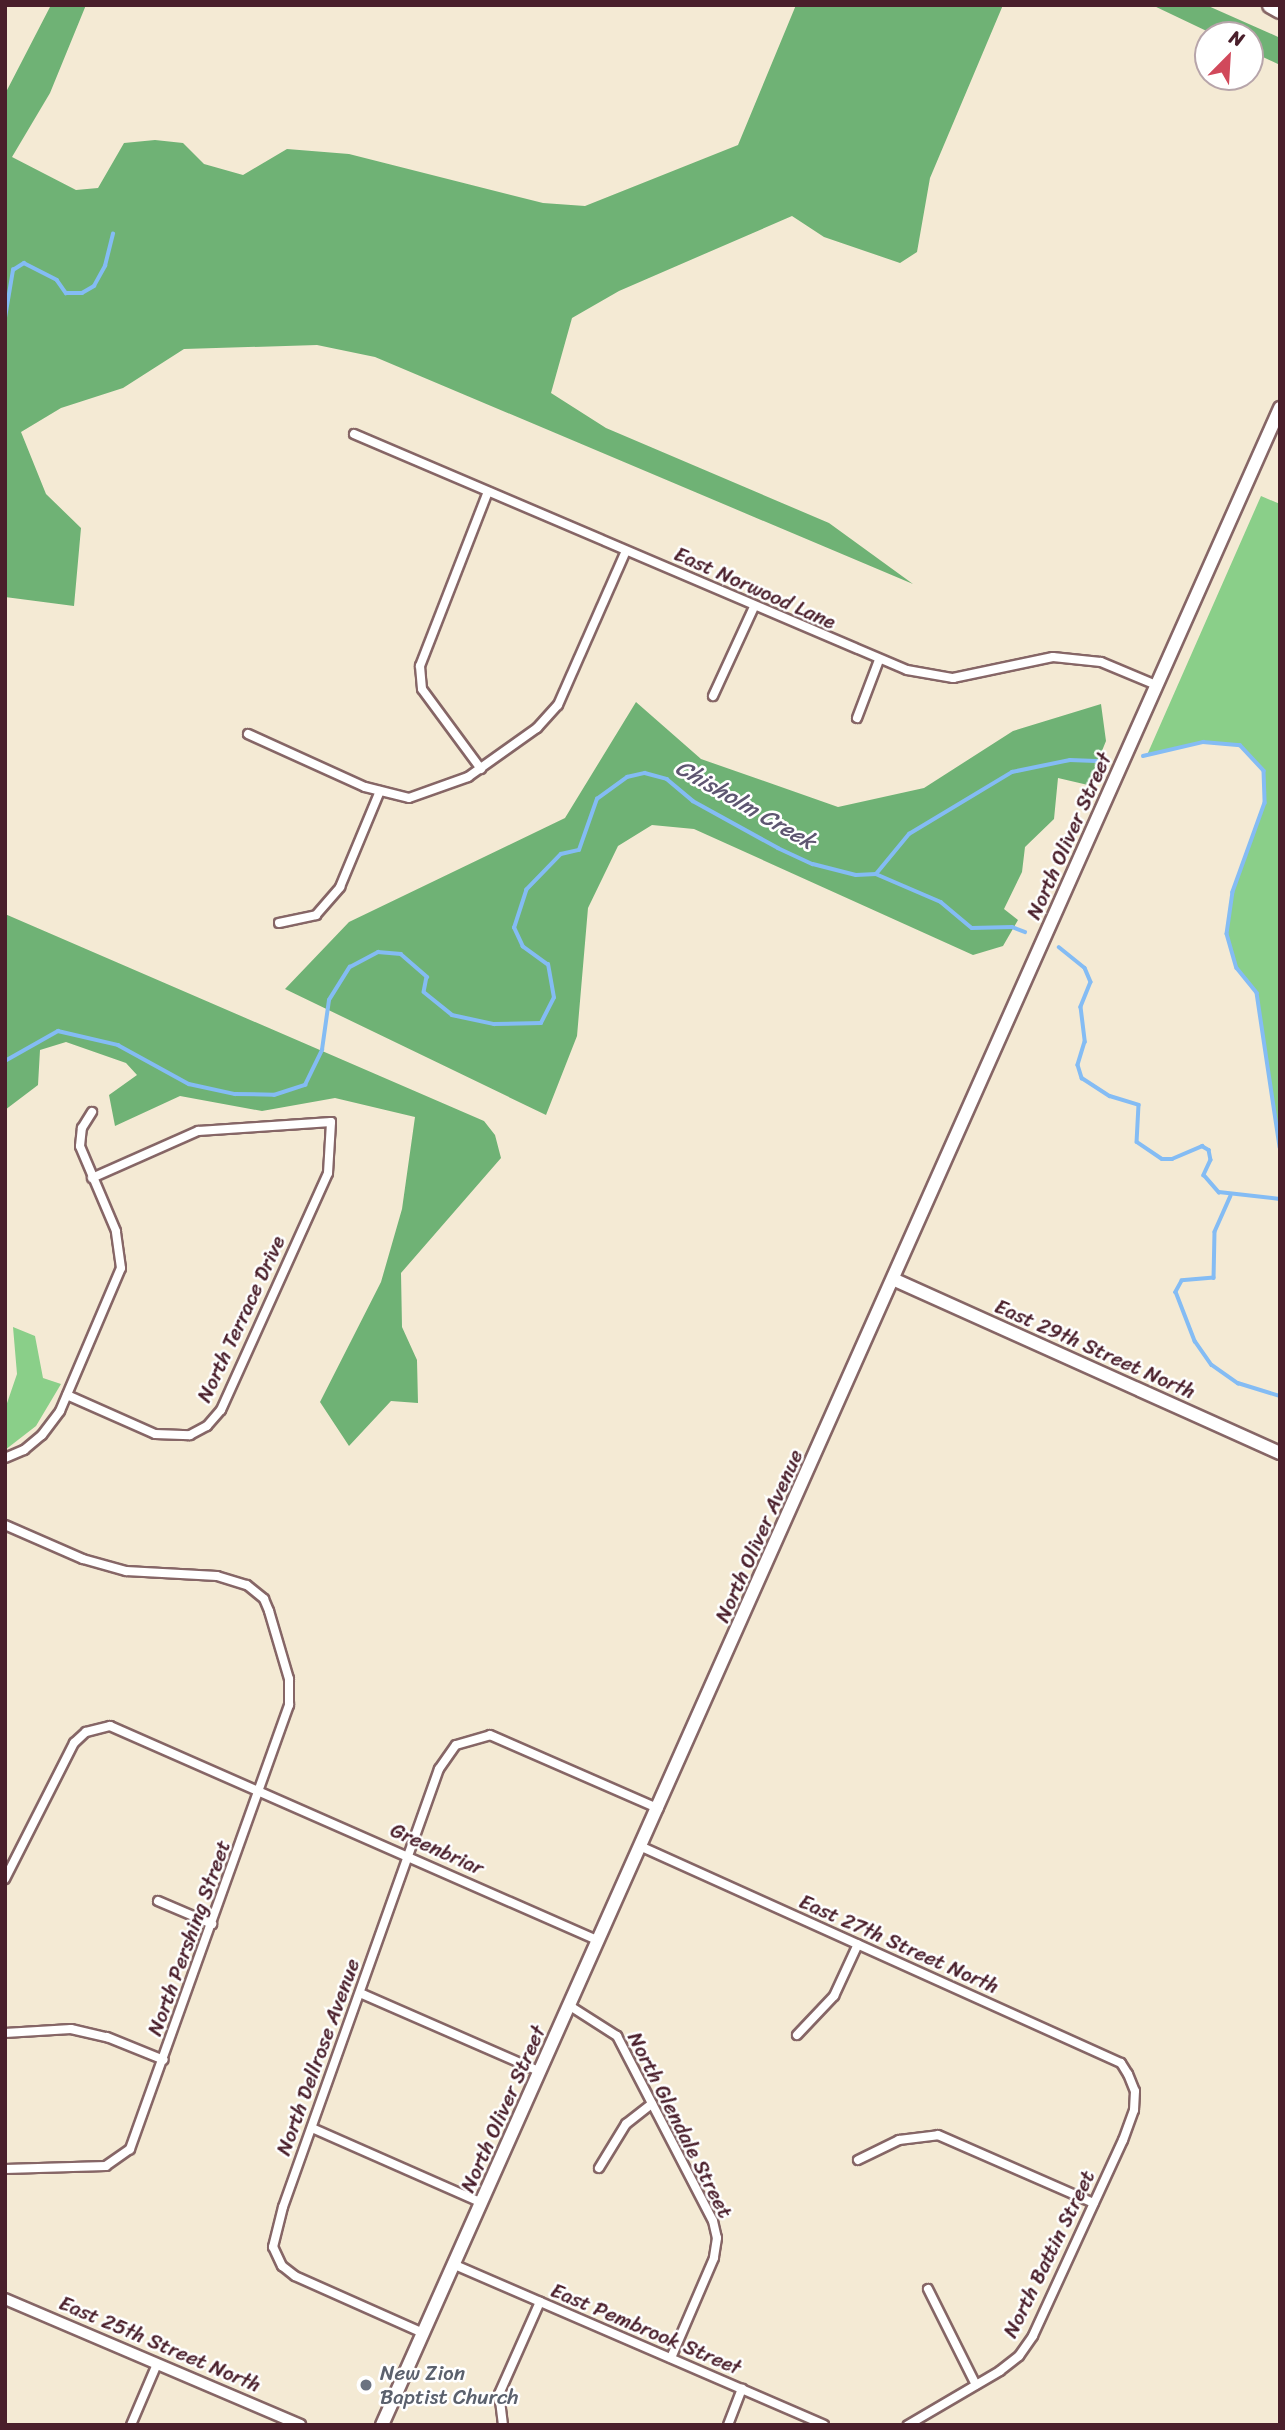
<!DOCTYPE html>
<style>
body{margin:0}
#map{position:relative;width:1285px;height:2430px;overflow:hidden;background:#f4ead4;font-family:Sriracha,sans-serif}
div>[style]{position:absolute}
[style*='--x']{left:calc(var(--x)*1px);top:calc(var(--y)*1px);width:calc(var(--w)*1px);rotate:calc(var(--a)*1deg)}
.green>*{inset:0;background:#8acf89}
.forest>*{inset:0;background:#6fb275}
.stream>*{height:3.5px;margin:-1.75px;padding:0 1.75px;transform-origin:1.75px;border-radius:1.75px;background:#84bcf4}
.roads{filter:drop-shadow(2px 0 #866666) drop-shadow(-2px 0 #866666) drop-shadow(0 2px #866666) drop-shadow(0 -2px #866666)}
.minor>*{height:8px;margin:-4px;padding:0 4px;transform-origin:4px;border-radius:4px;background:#fff}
.tertiary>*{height:10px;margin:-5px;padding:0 5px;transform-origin:5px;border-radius:5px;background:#fff}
.secondary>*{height:12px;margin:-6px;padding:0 6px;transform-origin:6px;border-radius:6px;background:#fff}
.motorway>*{height:16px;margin:-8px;padding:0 8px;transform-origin:8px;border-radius:8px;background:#fff}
.dots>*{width:19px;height:19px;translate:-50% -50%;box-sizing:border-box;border:4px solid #fff;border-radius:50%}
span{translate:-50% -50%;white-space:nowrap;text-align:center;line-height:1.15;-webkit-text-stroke:5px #fff;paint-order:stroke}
.street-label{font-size:21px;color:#4a1f2b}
.worship-label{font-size:21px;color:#5b616d}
.left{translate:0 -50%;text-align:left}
.water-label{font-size:23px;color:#5e5671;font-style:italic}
.frame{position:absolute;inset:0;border:7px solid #4a1f2b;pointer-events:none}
.north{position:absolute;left:1194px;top:21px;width:70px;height:70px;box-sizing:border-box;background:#fff;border:2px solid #b7a5aa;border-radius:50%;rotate:24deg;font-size:19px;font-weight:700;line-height:28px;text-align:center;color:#4a1f2b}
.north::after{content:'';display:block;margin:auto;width:24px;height:32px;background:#d1495b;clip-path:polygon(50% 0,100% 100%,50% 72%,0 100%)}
</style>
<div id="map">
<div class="green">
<i style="clip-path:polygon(1261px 496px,1280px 504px,1280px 1147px,1257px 993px,1237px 968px,1227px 934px,1233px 892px,1264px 803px,1264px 771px,1240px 745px,1203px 742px,1147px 755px)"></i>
<i style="clip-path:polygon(13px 1327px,35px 1336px,43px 1378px,61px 1384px,36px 1426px,5px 1450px,5px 1409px,17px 1374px)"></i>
</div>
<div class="forest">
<i style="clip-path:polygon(51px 5px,86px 5px,50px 93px,12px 157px,76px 190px,98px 188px,124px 143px,155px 140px,183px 143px,204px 164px,243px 175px,287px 149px,349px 154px,543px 203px,585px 206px,738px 145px,796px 5px,1003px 5px,930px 178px,917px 252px,900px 263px,824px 237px,792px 216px,619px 291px,572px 318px,551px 393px,606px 428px,829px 523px,913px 584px,375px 357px,317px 345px,184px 349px,123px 388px,61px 408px,21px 432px,46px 494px,81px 528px,74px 606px,5px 597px,5px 94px)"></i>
<i style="clip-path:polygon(1152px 5px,1206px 5px,1276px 36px,1280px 38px,1280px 65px,1250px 51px,1250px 35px,1215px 35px)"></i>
<i style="clip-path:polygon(636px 702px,701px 759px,838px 807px,924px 788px,1013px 731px,1101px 704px,1106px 741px,1088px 785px,1058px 778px,1054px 819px,1025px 847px,1022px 872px,1004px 909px,1018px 920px,1003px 946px,973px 955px,694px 829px,652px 825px,618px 846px,588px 908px,577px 1036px,546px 1115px,285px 989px,349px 922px,565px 818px)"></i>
<i style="clip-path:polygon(5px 914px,484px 1121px,495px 1135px,501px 1158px,401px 1273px,402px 1327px,417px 1360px,418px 1403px,391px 1401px,349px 1446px,320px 1402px,381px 1282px,402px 1209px,415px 1117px,335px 1098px,262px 1111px,180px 1096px,115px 1126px,109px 1095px,137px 1075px,126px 1063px,66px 1042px,40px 1050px,38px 1085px,5px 1110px)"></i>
</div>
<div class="stream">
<i style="--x:5;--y:318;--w:49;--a:-80.5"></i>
<i style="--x:13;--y:270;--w:13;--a:-32"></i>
<i style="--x:24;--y:263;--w:37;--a:27"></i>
<i style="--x:57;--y:280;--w:16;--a:55"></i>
<i style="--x:66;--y:293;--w:16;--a:0"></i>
<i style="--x:82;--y:293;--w:14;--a:-30"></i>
<i style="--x:94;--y:286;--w:23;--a:-61"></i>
<i style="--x:105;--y:266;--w:33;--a:-76"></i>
<i style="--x:1143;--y:756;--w:62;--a:-13.1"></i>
<i style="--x:1203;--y:742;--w:37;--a:5"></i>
<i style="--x:1240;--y:745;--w:35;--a:47"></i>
<i style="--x:1264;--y:771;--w:32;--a:88"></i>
<i style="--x:1265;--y:803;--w:95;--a:109.8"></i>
<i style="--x:1233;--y:892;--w:42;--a:98.1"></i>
<i style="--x:1227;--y:934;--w:35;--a:74"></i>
<i style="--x:1237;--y:968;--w:32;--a:51"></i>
<i style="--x:1257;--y:993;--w:156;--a:81.5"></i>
<i style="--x:876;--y:874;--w:71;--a:23.3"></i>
<i style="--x:941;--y:902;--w:40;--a:40"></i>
<i style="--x:972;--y:928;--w:40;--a:-1.4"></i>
<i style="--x:1012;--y:927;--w:14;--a:21"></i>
<i style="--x:1059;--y:947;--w:33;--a:39"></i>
<i style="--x:1085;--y:968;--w:15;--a:67"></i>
<i style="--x:1091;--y:982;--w:27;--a:112"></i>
<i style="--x:1081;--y:1007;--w:35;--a:83"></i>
<i style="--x:1085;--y:1042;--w:24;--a:107"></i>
<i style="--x:1078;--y:1065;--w:14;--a:73"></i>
<i style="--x:1082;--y:1078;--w:33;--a:33"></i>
<i style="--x:1110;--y:1096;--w:30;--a:17"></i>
<i style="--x:1139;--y:1105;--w:37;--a:93"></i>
<i style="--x:1137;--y:1142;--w:30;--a:34"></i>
<i style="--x:1162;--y:1159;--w:10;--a:0"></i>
<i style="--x:1172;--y:1159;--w:33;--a:-23"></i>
<i style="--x:1202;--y:1146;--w:8;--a:30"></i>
<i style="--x:1209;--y:1150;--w:10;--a:79"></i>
<i style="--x:1211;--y:1160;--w:17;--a:115"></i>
<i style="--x:1204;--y:1175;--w:23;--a:49"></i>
<i style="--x:1219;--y:1192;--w:61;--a:6.5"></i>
<i style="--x:5;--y:1061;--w:61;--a:-29.5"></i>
<i style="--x:58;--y:1031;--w:62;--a:13.1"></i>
<i style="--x:118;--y:1045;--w:81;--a:28.8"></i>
<i style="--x:189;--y:1084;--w:47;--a:12.3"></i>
<i style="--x:235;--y:1094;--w:39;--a:1"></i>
<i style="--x:274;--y:1095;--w:33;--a:-18"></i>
<i style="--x:305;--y:1085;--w:39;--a:-64"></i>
<i style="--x:322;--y:1050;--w:50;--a:-82"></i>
<i style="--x:329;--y:1000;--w:39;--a:-58"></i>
<i style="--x:350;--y:967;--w:32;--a:-28"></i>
<i style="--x:378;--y:952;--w:23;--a:5"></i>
<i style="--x:401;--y:954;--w:35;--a:41"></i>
<i style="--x:427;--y:977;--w:15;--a:101"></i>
<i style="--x:424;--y:992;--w:36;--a:39"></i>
<i style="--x:452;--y:1015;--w:43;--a:12.1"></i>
<i style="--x:494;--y:1024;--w:47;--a:-1.2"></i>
<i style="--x:541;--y:1023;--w:28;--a:-63"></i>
<i style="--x:554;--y:998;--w:34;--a:-100"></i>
<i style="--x:548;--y:965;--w:31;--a:-144"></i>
<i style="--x:523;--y:947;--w:21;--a:-115"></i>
<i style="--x:514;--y:928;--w:40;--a:-72"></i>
<i style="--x:526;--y:890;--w:50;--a:-45.8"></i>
<i style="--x:561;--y:854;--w:18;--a:-13"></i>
<i style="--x:579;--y:850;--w:54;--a:-70.6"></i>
<i style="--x:597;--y:799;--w:37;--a:-36"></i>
<i style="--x:627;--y:777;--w:18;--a:-13"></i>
<i style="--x:645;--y:773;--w:23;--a:15"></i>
<i style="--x:667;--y:779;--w:34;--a:40"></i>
<i style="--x:693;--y:801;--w:97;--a:28.9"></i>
<i style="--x:778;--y:848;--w:38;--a:25"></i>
<i style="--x:813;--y:864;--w:44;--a:14.3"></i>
<i style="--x:856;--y:875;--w:20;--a:-3"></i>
<i style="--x:876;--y:874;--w:52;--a:-50.5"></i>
<i style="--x:909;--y:834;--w:120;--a:-31"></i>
<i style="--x:1012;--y:772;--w:59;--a:-11.7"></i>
<i style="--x:1070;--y:760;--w:32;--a:2"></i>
<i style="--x:1231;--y:1196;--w:39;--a:114"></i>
<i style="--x:1215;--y:1232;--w:46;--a:91.2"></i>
<i style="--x:1214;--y:1278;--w:32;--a:175"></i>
<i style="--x:1182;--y:1281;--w:13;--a:119"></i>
<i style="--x:1176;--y:1292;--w:53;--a:68.8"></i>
<i style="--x:1195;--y:1341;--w:29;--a:55"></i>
<i style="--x:1212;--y:1365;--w:32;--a:35"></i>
<i style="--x:1238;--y:1383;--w:44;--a:17.2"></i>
</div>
<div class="roads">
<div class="minor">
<i style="--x:354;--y:434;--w:601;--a:23.11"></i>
<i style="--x:907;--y:670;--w:47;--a:9.9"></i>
<i style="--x:953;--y:678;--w:102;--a:-11.9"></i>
<i style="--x:1053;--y:657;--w:48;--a:5.9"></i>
<i style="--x:1101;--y:662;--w:60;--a:22.7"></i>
<i style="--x:713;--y:696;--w:98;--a:-65.3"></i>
<i style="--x:857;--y:718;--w:62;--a:-69.2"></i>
<i style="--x:248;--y:734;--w:128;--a:24.4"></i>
<i style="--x:365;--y:787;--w:45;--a:14"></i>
<i style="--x:409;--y:798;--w:63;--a:-19.6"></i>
<i style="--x:468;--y:777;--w:85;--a:-35.4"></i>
<i style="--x:537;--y:728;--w:31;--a:-48"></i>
<i style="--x:558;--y:705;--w:168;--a:-66.2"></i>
<i style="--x:481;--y:769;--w:99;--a:-126.4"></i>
<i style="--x:422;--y:689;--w:23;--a:-95"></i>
<i style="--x:420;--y:666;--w:187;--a:-68.7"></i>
<i style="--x:279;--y:923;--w:38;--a:-12"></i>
<i style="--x:316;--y:915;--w:37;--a:-49"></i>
<i style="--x:340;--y:887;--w:104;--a:-67.4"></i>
<i style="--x:67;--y:1395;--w:96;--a:23.9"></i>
<i style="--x:155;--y:1434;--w:35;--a:2"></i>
<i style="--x:190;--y:1435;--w:19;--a:-28"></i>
<i style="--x:207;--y:1426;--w:21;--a:-49"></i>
<i style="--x:221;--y:1410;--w:260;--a:-65.7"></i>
<i style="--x:328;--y:1173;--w:51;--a:-86.6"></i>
<i style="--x:331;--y:1122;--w:133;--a:176.1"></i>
<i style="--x:198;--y:1131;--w:116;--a:156.1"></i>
<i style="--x:5;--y:1458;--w:21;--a:-23"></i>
<i style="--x:24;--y:1450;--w:23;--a:-40"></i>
<i style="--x:42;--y:1435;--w:30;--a:-53"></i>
<i style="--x:60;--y:1411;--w:155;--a:-66.9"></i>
<i style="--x:121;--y:1268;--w:37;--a:-98"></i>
<i style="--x:116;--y:1231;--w:92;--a:-113"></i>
<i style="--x:80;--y:1146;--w:18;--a:-84"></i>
<i style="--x:82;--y:1128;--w:19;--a:-58"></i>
<i style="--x:5;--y:1525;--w:85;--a:23.6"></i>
<i style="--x:83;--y:1559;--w:45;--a:15.6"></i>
<i style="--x:126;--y:1571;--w:91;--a:3.1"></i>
<i style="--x:217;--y:1576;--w:31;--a:17"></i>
<i style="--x:247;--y:1585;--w:22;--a:39"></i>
<i style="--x:264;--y:1599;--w:13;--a:67"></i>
<i style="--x:269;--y:1611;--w:71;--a:73.6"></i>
<i style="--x:289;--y:1679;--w:26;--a:90"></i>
<i style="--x:289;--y:1705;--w:472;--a:109.7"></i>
<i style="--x:130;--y:2149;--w:29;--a:145"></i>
<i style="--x:106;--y:2166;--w:101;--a:178.3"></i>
<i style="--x:642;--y:1847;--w:525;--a:24.27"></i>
<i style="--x:1121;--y:2063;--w:13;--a:58"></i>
<i style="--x:1128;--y:2074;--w:18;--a:68"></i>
<i style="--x:1135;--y:2091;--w:19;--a:93"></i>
<i style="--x:1134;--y:2110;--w:32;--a:110"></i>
<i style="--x:1123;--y:2140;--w:216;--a:114.7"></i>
<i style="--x:1033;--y:2336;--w:24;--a:125"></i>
<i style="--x:1019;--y:2356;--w:24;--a:142"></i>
<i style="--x:1000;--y:2371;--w:107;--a:149.6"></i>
<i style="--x:5;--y:1879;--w:153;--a:-63.1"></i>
<i style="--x:74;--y:1743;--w:16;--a:-43"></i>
<i style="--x:86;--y:1732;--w:25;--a:-14"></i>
<i style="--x:110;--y:1726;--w:534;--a:23.73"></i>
<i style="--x:158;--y:1901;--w:59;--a:23.1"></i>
<i style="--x:360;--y:1993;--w:197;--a:23.6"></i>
<i style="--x:570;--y:2006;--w:56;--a:32.6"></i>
<i style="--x:617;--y:2036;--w:208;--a:62.6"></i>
<i style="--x:713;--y:2221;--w:17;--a:77"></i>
<i style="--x:717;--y:2238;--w:20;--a:99"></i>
<i style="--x:714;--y:2258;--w:109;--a:113.3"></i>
<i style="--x:5;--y:2033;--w:66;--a:-3.5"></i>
<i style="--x:71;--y:2029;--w:37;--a:13"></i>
<i style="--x:107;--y:2037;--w:61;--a:22"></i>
<i style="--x:797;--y:2035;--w:54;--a:-46.5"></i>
<i style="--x:834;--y:1996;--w:57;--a:-65.2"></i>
<i style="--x:312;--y:2128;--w:186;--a:23.8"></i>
<i style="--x:858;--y:2160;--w:46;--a:-26"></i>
<i style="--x:899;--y:2140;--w:39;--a:-7"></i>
<i style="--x:938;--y:2135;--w:170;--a:23.6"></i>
<i style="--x:599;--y:2168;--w:52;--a:-58.5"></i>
<i style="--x:626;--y:2124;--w:33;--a:-38"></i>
<i style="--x:455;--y:2265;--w:402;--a:23.4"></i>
<i style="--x:928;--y:2289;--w:107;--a:63.4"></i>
<i style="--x:423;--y:2333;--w:140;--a:-156"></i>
<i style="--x:295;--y:2276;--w:16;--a:-142"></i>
<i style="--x:282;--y:2266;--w:21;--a:-115"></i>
<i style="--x:273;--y:2247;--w:41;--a:-76"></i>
<i style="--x:283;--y:2207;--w:465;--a:-70.4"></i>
<i style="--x:439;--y:1769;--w:29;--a:-55"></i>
<i style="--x:456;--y:1745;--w:35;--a:-16"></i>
<i style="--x:490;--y:1735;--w:184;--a:23.6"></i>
<i style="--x:131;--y:2425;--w:66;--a:-66.9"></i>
<i style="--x:503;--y:2425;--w:31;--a:-97"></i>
<i style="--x:499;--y:2394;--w:101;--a:-66"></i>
<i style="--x:728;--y:2425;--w:39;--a:-69"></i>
</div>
<div class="tertiary">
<i style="--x:5;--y:2299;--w:321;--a:23.1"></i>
</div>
<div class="secondary">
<i style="--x:895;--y:1280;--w:422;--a:24.2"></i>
<i style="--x:382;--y:2425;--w:2208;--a:-66"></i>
</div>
<div class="motorway">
<i style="--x:1271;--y:5;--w:10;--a:29"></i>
</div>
</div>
<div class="dots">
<i style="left:366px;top:2385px;background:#6b7280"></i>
</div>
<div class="street-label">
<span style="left:755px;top:588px;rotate:24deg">East Norwood Lane</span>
<span style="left:1069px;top:836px;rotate:-66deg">North Oliver Street</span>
<span style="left:241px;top:1319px;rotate:-65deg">North Terrace Drive</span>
<span style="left:1095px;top:1349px;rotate:24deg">East 29th Street North</span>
<span style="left:759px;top:1536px;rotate:-66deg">North Oliver Avenue</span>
<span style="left:437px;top:1849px;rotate:24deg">Greenbriar</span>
<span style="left:189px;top:1938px;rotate:-70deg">North Pershing Street</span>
<span style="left:899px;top:1944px;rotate:24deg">East 27th Street North</span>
<span style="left:318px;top:2057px;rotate:-70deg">North Dellrose Avenue</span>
<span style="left:503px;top:2109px;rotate:-66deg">North Oliver Street</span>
<span style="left:680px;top:2125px;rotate:63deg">North Glendale Street</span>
<span style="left:1049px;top:2254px;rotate:-64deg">North Battin Street</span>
<span style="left:646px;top:2329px;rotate:23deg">East Pembrook Street</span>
<span style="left:160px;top:2344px;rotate:23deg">East 25th Street North</span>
</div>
<div class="worship-label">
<span class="left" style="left:380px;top:2385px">New Zion<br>Baptist Church</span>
</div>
<div class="water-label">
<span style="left:745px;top:805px;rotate:30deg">Chisholm Creek</span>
</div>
<div class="frame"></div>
<div class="north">N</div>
</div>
